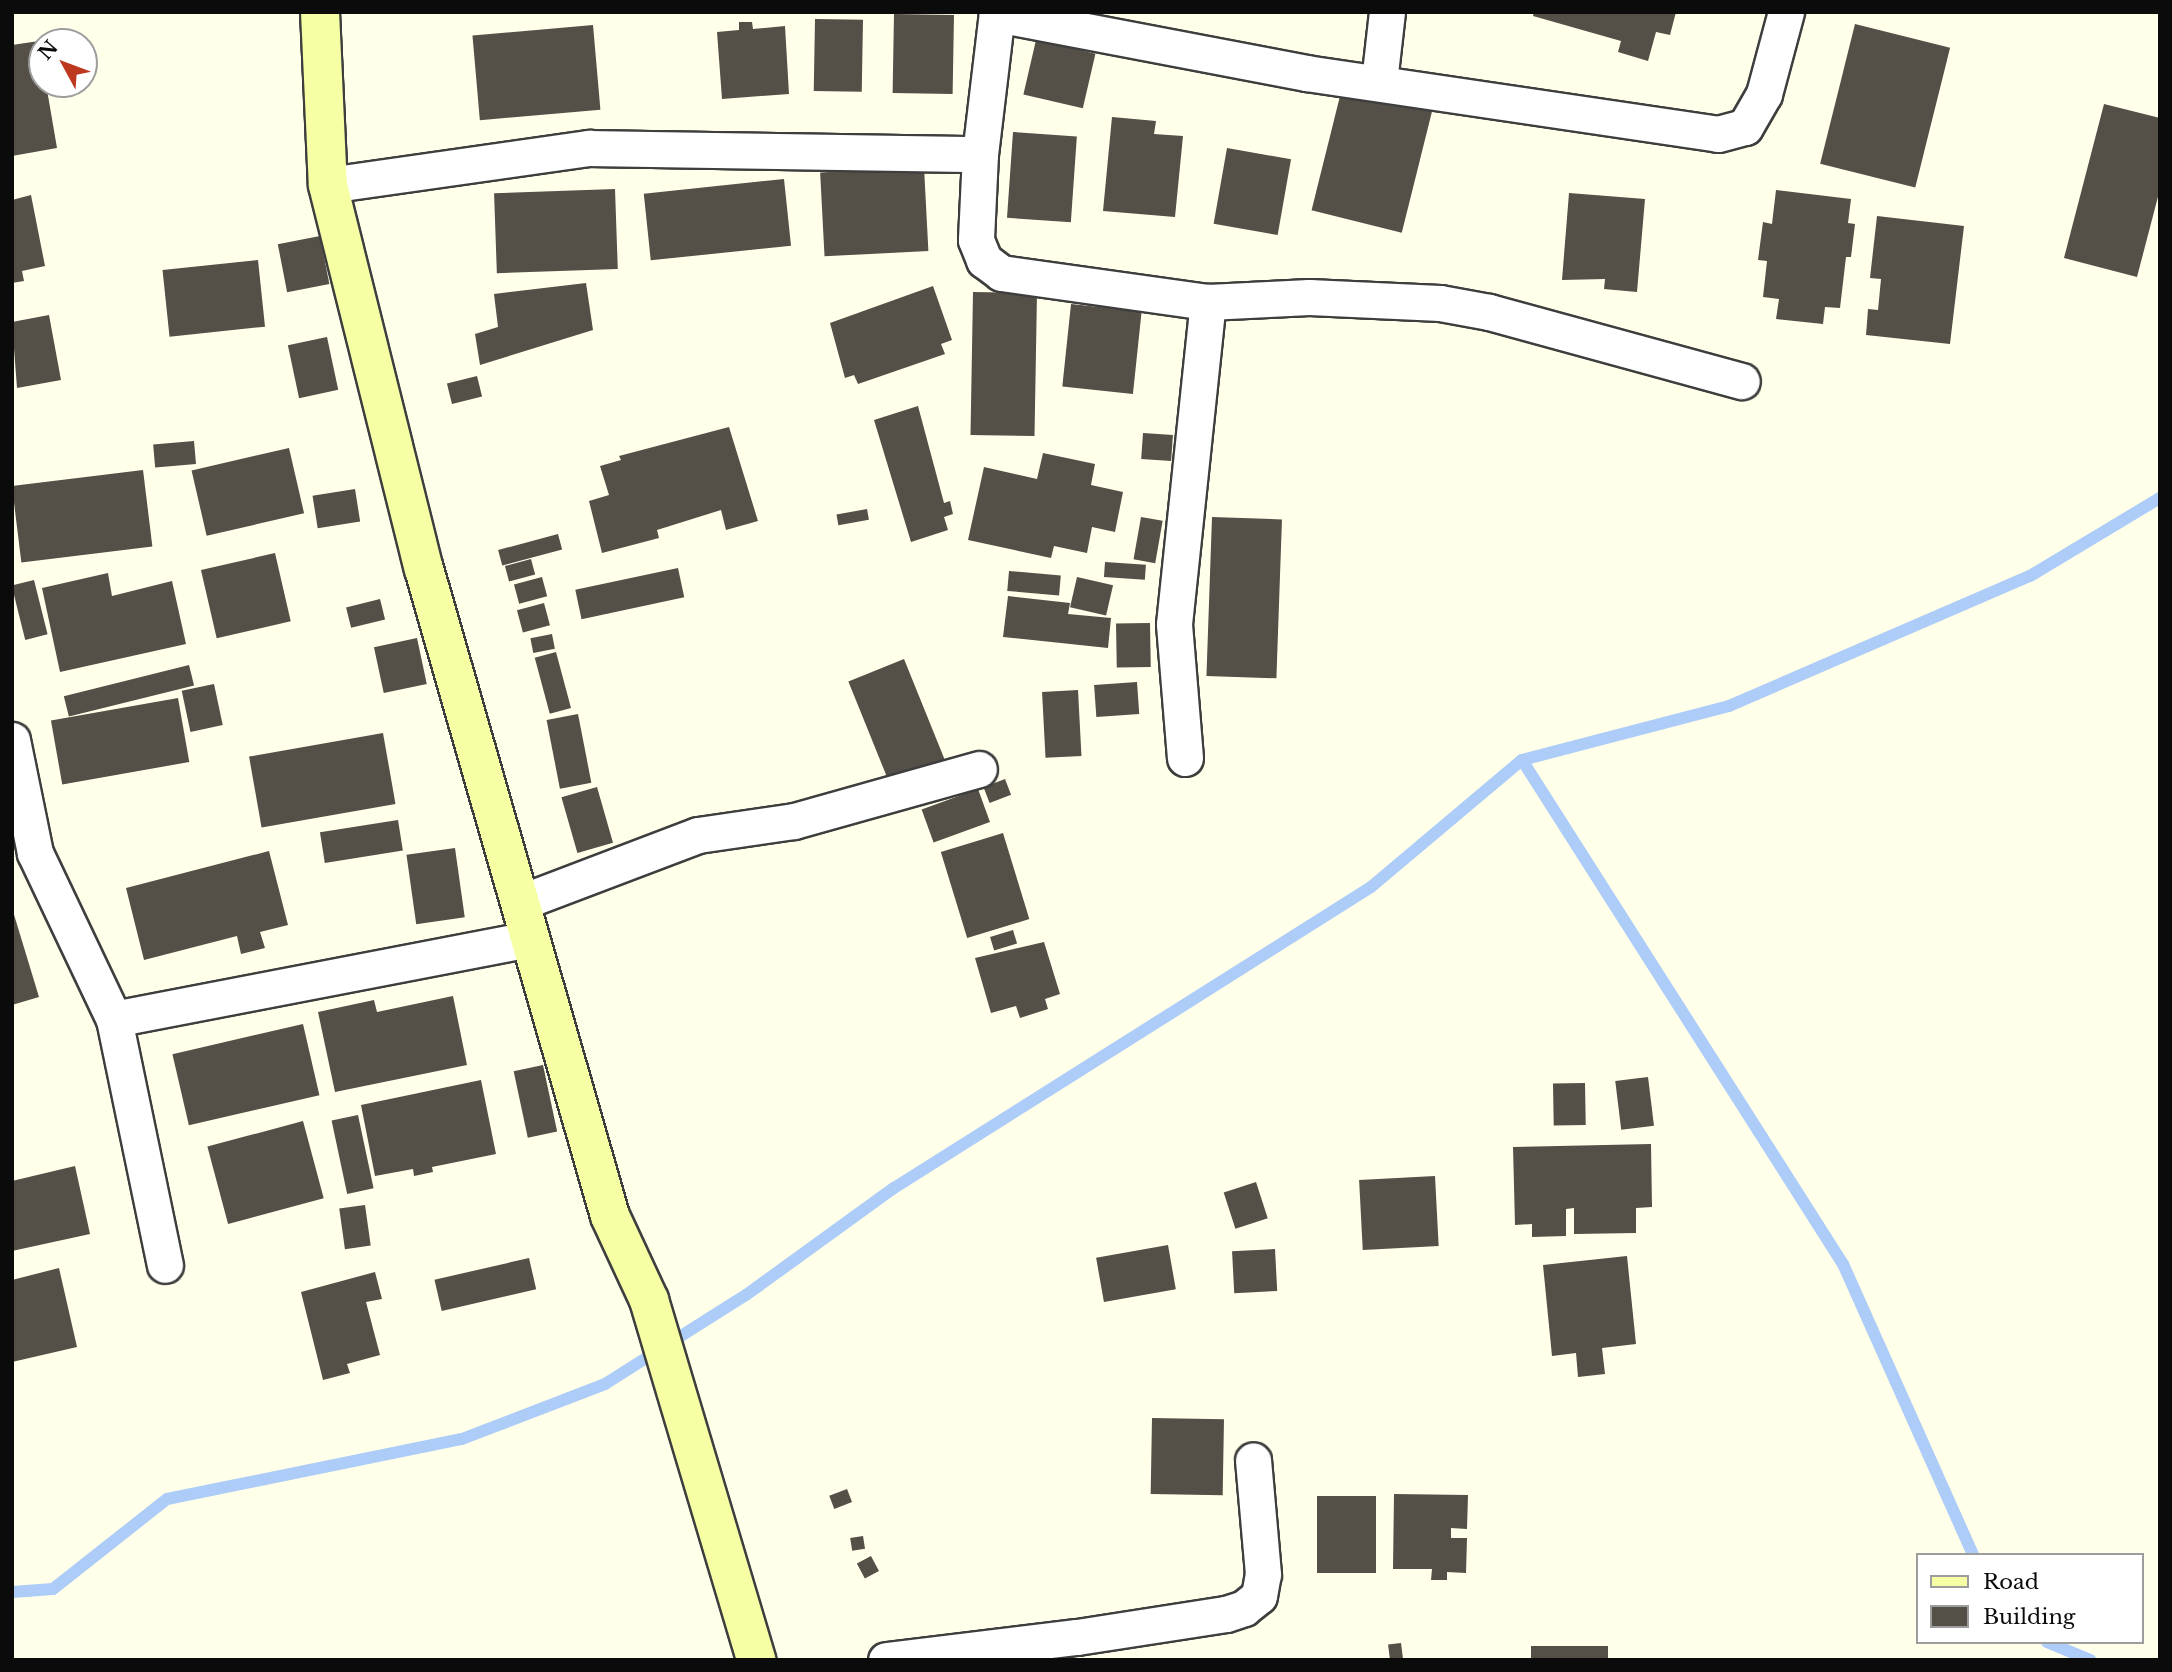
<!DOCTYPE html>
<style>
body{margin:0}
#map{position:relative;width:2172px;height:1672px;overflow:hidden;background:#ffffea;font-family:"Libre Baskerville",serif}
div>[style]{position:absolute}
[style*='--x']{left:calc(var(--x)*1px);top:calc(var(--y)*1px);width:calc(var(--w)*1px);rotate:calc(var(--a)*1deg)}
.stream>*{height:12px;margin:-6px;padding:0 6px;transform-origin:6px;border-radius:6px;background:#adcdf8}
.building>*{inset:0;background:#544f47;transform-origin:0 0}
.roads{filter:drop-shadow(2px 0 #3e3e3e) drop-shadow(-2px 0 #3e3e3e) drop-shadow(0 2px #3e3e3e) drop-shadow(0 -2px #3e3e3e)}
.minor>*{height:35px;margin:-17.5px;padding:0 17.5px;transform-origin:17.5px;border-radius:17.5px;background:#fff}
.secondary>*{height:38px;margin:-19px;padding:0 19px;transform-origin:19px;border-radius:19px;background:#f7ffa5}
span{translate:-50% -50%;white-space:nowrap;text-align:center;line-height:1.15;-webkit-text-stroke:7px #fff;paint-order:stroke}
.frame{position:absolute;inset:0;border:14px solid #0b0b0b;pointer-events:none}
.legend{position:absolute;left:1916px;top:1553px;width:228px;height:91px;box-sizing:border-box;background:#fff;border:2px solid #9d9d9d;margin:0;padding:9px 12px;list-style:none;font-size:21px;color:#0b0b0b}
.legend li{display:flex;align-items:center;gap:14px;height:35px}
.legend b{width:35px;border:2px solid #9d9d9d}
.north{position:absolute;left:28px;top:28px;width:70px;height:70px;box-sizing:border-box;background:#fff;border:2px solid #9d9d9d;border-radius:50%;rotate:311deg;font-size:19px;font-weight:700;line-height:28px;text-align:center;color:#0b0b0b}
.north::after{content:'';display:block;margin:auto;width:24px;height:32px;background:#be3820;clip-path:polygon(50% 0,100% 100%,50% 72%,0 100%)}
</style>
<div id="map">
<div class="stream">
<i style="--x:1522;--y:760;--w:598;--a:57.51"></i>
<i style="--x:1843;--y:1264;--w:319;--a:65.9"></i>
<i style="--x:12;--y:1592;--w:41;--a:-4.2"></i>
<i style="--x:53;--y:1589;--w:145;--a:-38.3"></i>
<i style="--x:167;--y:1499;--w:301;--a:-11.5"></i>
<i style="--x:462;--y:1439;--w:153;--a:-21"></i>
<i style="--x:605;--y:1384;--w:167;--a:-32.3"></i>
<i style="--x:746;--y:1295;--w:183;--a:-35.9"></i>
<i style="--x:894;--y:1188;--w:564;--a:-32.25"></i>
<i style="--x:1371;--y:887;--w:197;--a:-40.1"></i>
<i style="--x:1522;--y:760;--w:214;--a:-14.6"></i>
<i style="--x:1729;--y:706;--w:328;--a:-23.4"></i>
<i style="--x:2030;--y:576;--w:152;--a:-31"></i>
<i style="--x:2047;--y:1642;--w:47;--a:22.7"></i>
</div>
<div class="building">
<i style="clip-path:polygon(1534px 12px,1676px 12px,1670px 35px,1656px 32px,1648px 61px,1618px 52px,1621px 41px,1533px 16px)"></i>
<i style="left:894px;top:14px;width:60px;height:79px;rotate:1deg"></i>
<i style="left:815px;top:19px;width:48px;height:72px;rotate:1deg"></i>
<i style="clip-path:polygon(739px 22px,752px 22px,753px 29px,785px 26px,789px 94px,722px 99px,717px 32px,739px 30px)"></i>
<i style="left:1855px;top:24px;width:98px;height:144px;rotate:14deg"></i>
<i style="left:593px;top:25px;width:85px;height:121px;rotate:85deg"></i>
<i style="left:1036px;top:40px;width:61px;height:56px;rotate:13deg"></i>
<i style="clip-path:polygon(39px 41px,42px 84px,46px 84px,57px 148px,12px 156px,12px 45px)"></i>
<i style="left:1343px;top:84px;width:93px;height:130px;rotate:14deg"></i>
<i style="clip-path:polygon(2104px 104px,2160px 118px,2160px 189px,2137px 277px,2064px 258px)"></i>
<i style="clip-path:polygon(1112px 117px,1156px 121px,1154px 134px,1183px 136px,1175px 217px,1103px 211px)"></i>
<i style="left:1013px;top:132px;width:64px;height:86px;rotate:4deg"></i>
<i style="left:1227px;top:148px;width:65px;height:77px;rotate:10deg"></i>
<i style="left:924px;top:167px;width:84px;height:104px;rotate:87deg"></i>
<i style="left:784px;top:179px;width:67px;height:141px;rotate:84deg"></i>
<i style="left:615px;top:189px;width:80px;height:121px;rotate:88deg"></i>
<i style="clip-path:polygon(1776px 190px,1851px 199px,1848px 223px,1855px 224px,1851px 257px,1846px 257px,1840px 308px,1825px 307px,1823px 324px,1776px 319px,1779px 299px,1763px 297px,1767px 261px,1758px 260px,1763px 222px,1772px 224px)"></i>
<i style="clip-path:polygon(1569px 193px,1645px 199px,1637px 292px,1604px 289px,1605px 279px,1562px 280px)"></i>
<i style="clip-path:polygon(31px 195px,45px 266px,22px 271px,24px 281px,12px 283px,12px 200px)"></i>
<i style="clip-path:polygon(1877px 216px,1964px 226px,1950px 344px,1866px 335px,1868px 309px,1878px 310px,1881px 279px,1870px 278px)"></i>
<i style="left:320px;top:236px;width:49px;height:43px;rotate:79deg"></i>
<i style="left:258px;top:260px;width:67px;height:96px;rotate:84deg"></i>
<i style="clip-path:polygon(586px 283px,593px 330px,480px 365px,475px 334px,498px 327px,494px 294px)"></i>
<i style="clip-path:polygon(933px 286px,952px 340px,941px 344px,945px 354px,858px 384px,854px 375px,845px 378px,830px 323px)"></i>
<i style="left:973px;top:292px;width:64px;height:143px;rotate:1deg"></i>
<i style="left:1071px;top:304px;width:71px;height:83px;rotate:6deg"></i>
<i style="clip-path:polygon(49px 315px,61px 380px,17px 388px,12px 322px)"></i>
<i style="left:327px;top:337px;width:54px;height:40px;rotate:78deg"></i>
<i style="left:477px;top:376px;width:21px;height:31px;rotate:76deg"></i>
<i style="clip-path:polygon(918px 406px,944px 503px,950px 501px,953px 514px,944px 517px,948px 530px,911px 542px,874px 420px)"></i>
<i style="clip-path:polygon(729px 427px,758px 521px,726px 530px,721px 510px,657px 530px,659px 538px,602px 553px,589px 501px,609px 495px,600px 466px,621px 460px,619px 456px)"></i>
<i style="left:1143px;top:433px;width:30px;height:26px;rotate:4deg"></i>
<i style="left:194px;top:441px;width:23px;height:41px;rotate:85deg"></i>
<i style="left:289px;top:448px;width:67px;height:100px;rotate:77deg"></i>
<i style="clip-path:polygon(1043px 453px,1095px 464px,1091px 485px,1123px 492px,1115px 532px,1092px 527px,1087px 553px,1054px 546px,1051px 558px,968px 540px,984px 467px,1037px 479px)"></i>
<i style="left:143px;top:470px;width:77px;height:132px;rotate:83deg"></i>
<i style="left:355px;top:489px;width:33px;height:43px;rotate:81deg"></i>
<i style="left:867px;top:509px;width:11px;height:31px;rotate:80deg"></i>
<i style="left:1141px;top:517px;width:22px;height:43px;rotate:10deg"></i>
<i style="left:1212px;top:517px;width:70px;height:159px;rotate:2deg"></i>
<i style="left:558px;top:534px;width:16px;height:62px;rotate:75deg"></i>
<i style="left:275px;top:553px;width:70px;height:76px;rotate:77deg"></i>
<i style="left:531px;top:559px;width:16px;height:27px;rotate:75deg"></i>
<i style="left:1105px;top:562px;width:41px;height:15px;rotate:4deg"></i>
<i style="left:678px;top:568px;width:30px;height:105px;rotate:78deg"></i>
<i style="left:1009px;top:571px;width:52px;height:20px;rotate:5deg"></i>
<i style="clip-path:polygon(108px 573px,112px 596px,172px 581px,186px 644px,60px 672px,42px 588px)"></i>
<i style="left:542px;top:577px;width:20px;height:29px;rotate:75deg"></i>
<i style="left:1077px;top:577px;width:37px;height:31px;rotate:13deg"></i>
<i style="left:34px;top:580px;width:56px;height:23px;rotate:76deg"></i>
<i style="clip-path:polygon(1008px 596px,1070px 603px,1068px 614px,1111px 618px,1108px 648px,1003px 637px)"></i>
<i style="left:380px;top:599px;width:21px;height:35px;rotate:76deg"></i>
<i style="left:544px;top:603px;width:23px;height:28px;rotate:75deg"></i>
<i style="left:1150px;top:623px;width:44px;height:34px;rotate:89deg"></i>
<i style="left:552px;top:634px;width:15px;height:22px;rotate:79deg"></i>
<i style="left:417px;top:638px;width:47px;height:44px;rotate:78deg"></i>
<i style="left:556px;top:652px;width:58px;height:22px;rotate:75deg"></i>
<i style="left:904px;top:659px;width:109px;height:60px;rotate:68deg"></i>
<i style="left:189px;top:665px;width:21px;height:129px;rotate:76deg"></i>
<i style="left:1137px;top:682px;width:32px;height:43px;rotate:86deg"></i>
<i style="left:214px;top:684px;width:42px;height:33px;rotate:78deg"></i>
<i style="left:1078px;top:690px;width:66px;height:36px;rotate:87deg"></i>
<i style="left:178px;top:698px;width:65px;height:129px;rotate:80deg"></i>
<i style="left:578px;top:714px;width:70px;height:32px;rotate:79deg"></i>
<i style="left:383px;top:733px;width:72px;height:136px;rotate:80deg"></i>
<i style="left:1005px;top:779px;width:17px;height:23px;rotate:69deg"></i>
<i style="left:597px;top:787px;width:58px;height:37px;rotate:74deg"></i>
<i style="left:978px;top:789px;width:35px;height:60px;rotate:70deg"></i>
<i style="left:398px;top:820px;width:31px;height:79px;rotate:81deg"></i>
<i style="left:1003px;top:833px;width:90px;height:65px;rotate:73deg"></i>
<i style="left:455px;top:848px;width:70px;height:49px;rotate:82deg"></i>
<i style="clip-path:polygon(269px 851px,288px 925px,260px 932px,265px 948px,241px 954px,237px 936px,144px 960px,126px 888px)"></i>
<i style="clip-path:polygon(12px 908px,39px 997px,12px 1005px)"></i>
<i style="left:1013px;top:930px;width:14px;height:24px;rotate:73deg"></i>
<i style="clip-path:polygon(1044px 942px,1060px 994px,1045px 999px,1048px 1009px,1020px 1018px,1016px 1006px,991px 1013px,975px 958px)"></i>
<i style="clip-path:polygon(453px 996px,467px 1065px,335px 1092px,318px 1012px,374px 1000px,377px 1012px)"></i>
<i style="left:303px;top:1024px;width:73px;height:134px;rotate:77deg"></i>
<i style="left:543px;top:1065px;width:68px;height:30px;rotate:78deg"></i>
<i style="left:1648px;top:1077px;width:49px;height:33px;rotate:83deg"></i>
<i style="clip-path:polygon(481px 1080px,496px 1154px,432px 1167px,433px 1172px,414px 1176px,413px 1169px,375px 1176px,361px 1105px)"></i>
<i style="left:1585px;top:1083px;width:42px;height:32px;rotate:89deg"></i>
<i style="left:358px;top:1115px;width:75px;height:27px;rotate:78deg"></i>
<i style="left:303px;top:1121px;width:80px;height:99px;rotate:75deg"></i>
<i style="clip-path:polygon(1651px 1144px,1652px 1207px,1636px 1208px,1636px 1233px,1574px 1234px,1574px 1208px,1566px 1209px,1566px 1236px,1532px 1237px,1532px 1224px,1515px 1225px,1513px 1147px)"></i>
<i style="clip-path:polygon(75px 1166px,90px 1234px,12px 1251px,12px 1181px)"></i>
<i style="left:1435px;top:1176px;width:70px;height:76px;rotate:87deg"></i>
<i style="left:1256px;top:1182px;width:38px;height:34px;rotate:72deg"></i>
<i style="left:365px;top:1205px;width:41px;height:26px;rotate:82deg"></i>
<i style="left:1168px;top:1245px;width:45px;height:73px;rotate:80deg"></i>
<i style="left:1275px;top:1249px;width:42px;height:43px;rotate:87deg"></i>
<i style="clip-path:polygon(1627px 1256px,1636px 1344px,1602px 1348px,1605px 1374px,1578px 1377px,1576px 1353px,1552px 1356px,1543px 1265px)"></i>
<i style="left:529px;top:1258px;width:32px;height:97px;rotate:77deg"></i>
<i style="clip-path:polygon(59px 1268px,77px 1347px,12px 1362px,12px 1280px)"></i>
<i style="clip-path:polygon(375px 1272px,382px 1299px,366px 1302px,380px 1355px,347px 1364px,350px 1373px,323px 1380px,301px 1292px)"></i>
<i style="left:1152px;top:1418px;width:72px;height:76px;rotate:1deg"></i>
<i style="left:847px;top:1489px;width:14px;height:19px;rotate:69deg"></i>
<i style="clip-path:polygon(1394px 1494px,1468px 1495px,1467px 1529px,1451px 1528px,1451px 1538px,1467px 1538px,1466px 1573px,1447px 1572px,1447px 1580px,1431px 1580px,1432px 1569px,1393px 1569px)"></i>
<i style="left:1317px;top:1496px;width:59px;height:77px"></i>
<i style="left:863px;top:1536px;width:13px;height:13px;rotate:81deg"></i>
<i style="left:871px;top:1556px;width:17px;height:16px;rotate:62deg"></i>
<i style="left:1401px;top:1643px;width:17px;height:13px;rotate:83deg"></i>
<i style="left:1531px;top:1646px;width:77px;height:14px"></i>
</div>
<div class="roads">
<div class="minor">
<i style="--x:997;--y:12;--w:143;--a:96.8"></i>
<i style="--x:980;--y:154;--w:86;--a:92.7"></i>
<i style="--x:976;--y:240;--w:22;--a:68"></i>
<i style="--x:984;--y:260;--w:21;--a:37"></i>
<i style="--x:1001;--y:273;--w:209;--a:8"></i>
<i style="--x:1208;--y:302;--w:101;--a:-2.8"></i>
<i style="--x:1309;--y:297;--w:131;--a:2.6"></i>
<i style="--x:1440;--y:303;--w:50;--a:10.4"></i>
<i style="--x:1489;--y:312;--w:262;--a:15.3"></i>
<i style="--x:997;--y:14;--w:315;--a:10.8"></i>
<i style="--x:1306;--y:73;--w:416;--a:8.4"></i>
<i style="--x:1718;--y:134;--w:28;--a:-15"></i>
<i style="--x:1745;--y:127;--w:38;--a:-60"></i>
<i style="--x:1764;--y:94;--w:85;--a:-75"></i>
<i style="--x:1379;--y:82;--w:70;--a:-83.5"></i>
<i style="--x:328;--y:185;--w:264;--a:-8.1"></i>
<i style="--x:589;--y:148;--w:391;--a:0.9"></i>
<i style="--x:12;--y:740;--w:115;--a:78.5"></i>
<i style="--x:35;--y:853;--w:184;--a:64.6"></i>
<i style="--x:114;--y:1019;--w:251;--a:78.3"></i>
<i style="--x:1185;--y:758;--w:134;--a:-94.7"></i>
<i style="--x:1174;--y:624;--w:324;--a:-84"></i>
<i style="--x:519;--y:903;--w:191;--a:-20.8"></i>
<i style="--x:698;--y:835;--w:97;--a:-8.3"></i>
<i style="--x:794;--y:821;--w:192;--a:-15.7"></i>
<i style="--x:114;--y:1019;--w:424;--a:-10.9"></i>
<i style="--x:886;--y:1660;--w:192;--a:-6.9"></i>
<i style="--x:1077;--y:1637;--w:151;--a:-8.8"></i>
<i style="--x:1226;--y:1614;--w:19;--a:-18"></i>
<i style="--x:1244;--y:1608;--w:19;--a:-39"></i>
<i style="--x:1259;--y:1596;--w:22;--a:-80"></i>
<i style="--x:1263;--y:1574;--w:114;--a:-95"></i>
</div>
<div class="secondary">
<i style="--x:320;--y:12;--w:173;--a:87.4"></i>
<i style="--x:328;--y:185;--w:396;--a:76"></i>
<i style="--x:424;--y:569;--w:673;--a:73.96"></i>
<i style="--x:610;--y:1216;--w:93;--a:65.1"></i>
<i style="--x:649;--y:1300;--w:376;--a:73.4"></i>
</div>
</div>
<div class="frame"></div>
<ul class="legend">
<li><b style="height:9px;background:#f7ffa5"></b>Road</li>
<li><b style="height:19px;background:#544f47"></b>Building</li>
</ul>
<div class="north">N</div>
</div>
